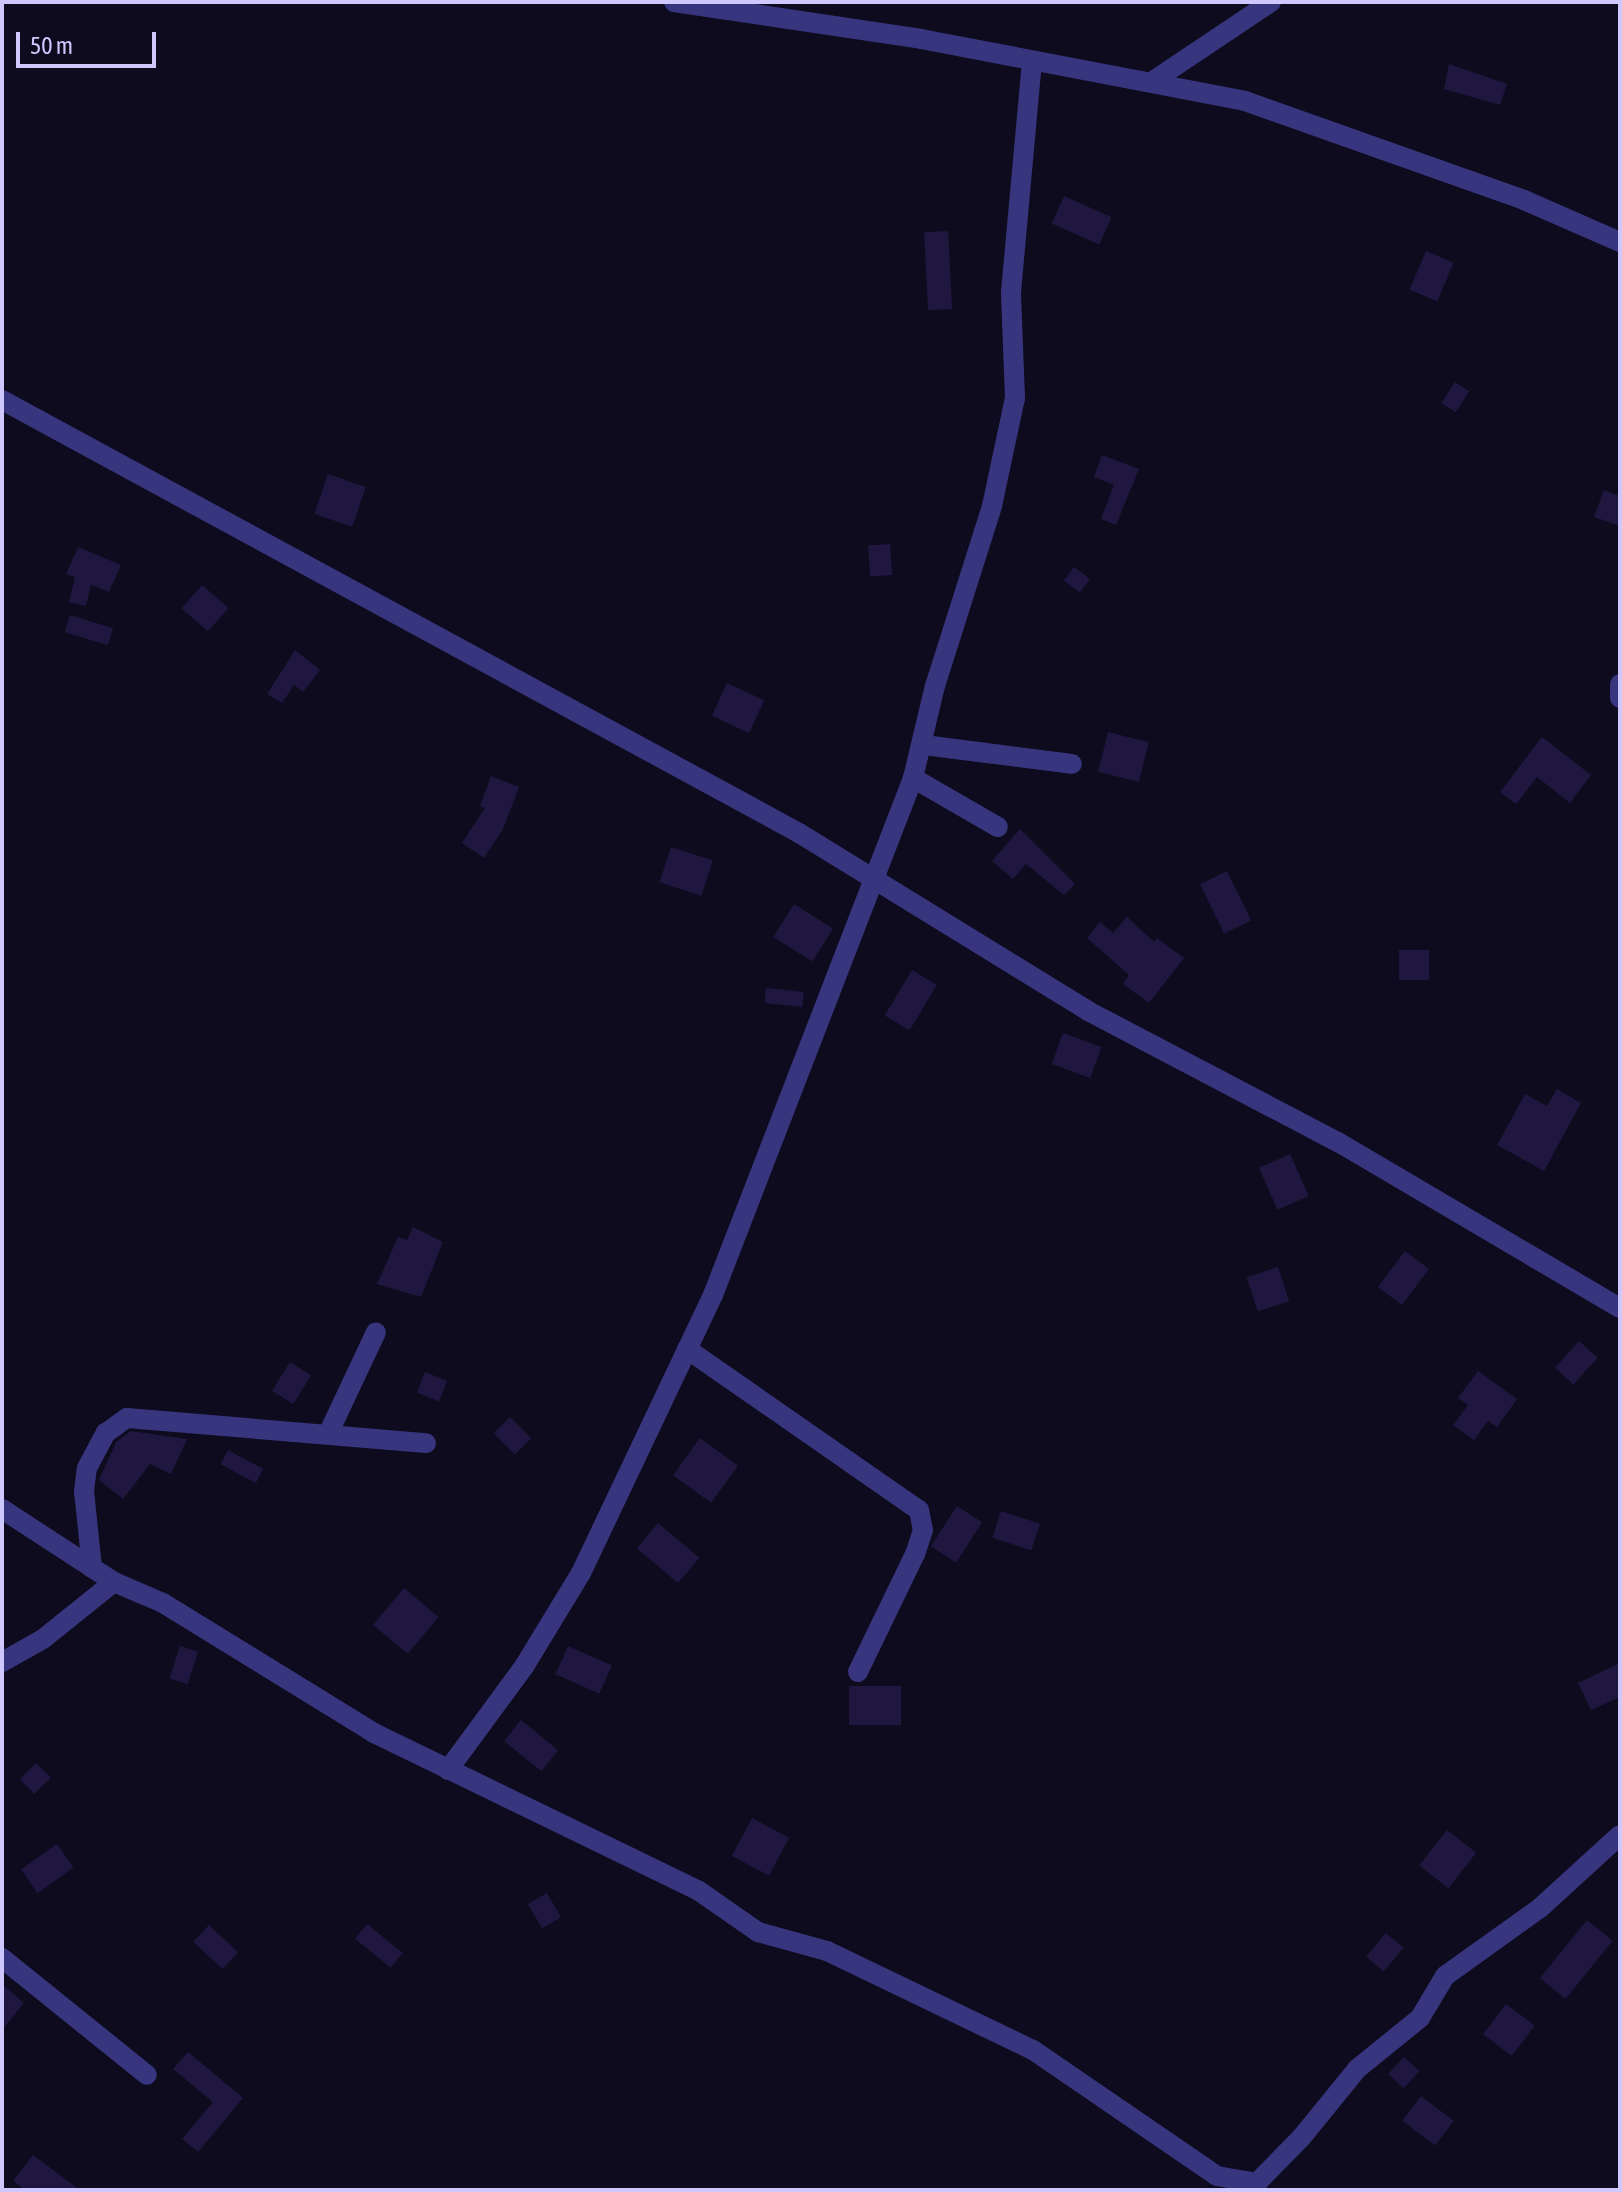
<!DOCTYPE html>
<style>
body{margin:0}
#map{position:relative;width:1622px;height:2192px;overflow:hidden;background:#0e0b1e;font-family:"Asap Condensed",sans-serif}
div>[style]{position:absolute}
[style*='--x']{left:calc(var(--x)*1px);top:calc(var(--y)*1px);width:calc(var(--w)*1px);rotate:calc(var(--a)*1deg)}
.building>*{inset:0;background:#1f173f;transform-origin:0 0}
.minor>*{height:20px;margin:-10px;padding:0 10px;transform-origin:10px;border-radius:10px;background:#37357e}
span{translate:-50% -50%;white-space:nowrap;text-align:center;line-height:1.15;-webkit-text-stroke:6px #0e0b1e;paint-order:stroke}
.frame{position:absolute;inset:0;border:4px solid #cec8ff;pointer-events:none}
.scale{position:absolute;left:16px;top:32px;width:140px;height:36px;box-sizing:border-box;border:4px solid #cec8ff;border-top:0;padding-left:10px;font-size:24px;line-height:28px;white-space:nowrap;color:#cec8ff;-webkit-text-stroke:6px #0e0b1e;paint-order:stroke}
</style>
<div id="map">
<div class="building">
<i style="clip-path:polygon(1449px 64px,1507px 84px,1500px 105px,1444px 89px)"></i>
<i style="left:1064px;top:196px;width:52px;height:30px;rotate:24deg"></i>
<i style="left:948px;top:231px;width:78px;height:24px;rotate:87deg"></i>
<i style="left:1426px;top:251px;width:30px;height:42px;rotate:23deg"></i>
<i style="left:1455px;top:382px;width:17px;height:25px;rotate:33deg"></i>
<i style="clip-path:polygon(1102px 455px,1139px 469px,1116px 525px,1101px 519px,1114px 485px,1094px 477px)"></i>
<i style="left:328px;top:474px;width:40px;height:42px;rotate:19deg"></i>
<i style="clip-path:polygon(1604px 490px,1620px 496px,1620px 526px,1594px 517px)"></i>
<i style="left:890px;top:544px;width:31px;height:22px;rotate:86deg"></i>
<i style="clip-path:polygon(78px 547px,121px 565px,109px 592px,91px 585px,86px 606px,69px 602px,75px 577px,66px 574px)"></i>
<i style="left:1074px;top:567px;width:20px;height:17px;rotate:37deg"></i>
<i style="left:202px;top:585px;width:35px;height:31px;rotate:41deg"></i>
<i style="left:70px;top:615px;width:45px;height:18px;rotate:17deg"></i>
<i style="clip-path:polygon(295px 650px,320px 670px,303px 692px,294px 685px,282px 703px,267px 694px)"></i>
<i style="left:727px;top:683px;width:41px;height:36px;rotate:25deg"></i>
<i style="left:1108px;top:732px;width:42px;height:41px;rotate:14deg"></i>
<i style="clip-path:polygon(1542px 737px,1591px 775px,1570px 803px,1537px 777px,1516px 804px,1500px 792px)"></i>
<i style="clip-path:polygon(491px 776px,519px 787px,503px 829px,484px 858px,462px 843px,485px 808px,480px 806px)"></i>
<i style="clip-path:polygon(1020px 829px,1075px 884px,1064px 895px,1026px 864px,1013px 879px,992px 861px)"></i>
<i style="left:671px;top:847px;width:44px;height:37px;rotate:18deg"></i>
<i style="left:1227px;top:871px;width:55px;height:30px;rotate:64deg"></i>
<i style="left:794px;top:904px;width:46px;height:39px;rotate:32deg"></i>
<i style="clip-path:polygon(1127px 917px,1154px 942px,1157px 938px,1184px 958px,1149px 1003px,1123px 984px,1129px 975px,1087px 938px,1100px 922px,1113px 933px)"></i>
<i style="left:1429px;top:950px;width:30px;height:30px;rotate:90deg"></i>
<i style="left:912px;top:970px;width:29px;height:53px;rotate:31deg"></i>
<i style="left:766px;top:988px;width:38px;height:15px;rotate:6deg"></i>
<i style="left:1063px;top:1033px;width:41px;height:33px;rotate:20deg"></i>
<i style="clip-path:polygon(1557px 1089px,1581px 1103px,1544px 1171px,1497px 1145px,1525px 1094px,1547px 1106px)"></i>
<i style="left:1290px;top:1154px;width:46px;height:34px;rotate:66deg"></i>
<i style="clip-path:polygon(413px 1227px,443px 1242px,421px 1297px,377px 1284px,398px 1237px,407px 1240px)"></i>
<i style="left:1405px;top:1251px;width:30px;height:45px;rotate:37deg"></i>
<i style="left:1278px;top:1267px;width:36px;height:33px;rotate:72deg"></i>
<i style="left:1579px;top:1341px;width:25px;height:36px;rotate:42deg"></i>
<i style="left:290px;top:1362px;width:25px;height:34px;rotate:32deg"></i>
<i style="clip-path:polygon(1478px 1371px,1517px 1399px,1497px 1427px,1488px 1421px,1474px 1440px,1453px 1425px,1468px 1405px,1458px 1398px)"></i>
<i style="left:425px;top:1372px;width:24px;height:22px;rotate:22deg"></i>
<i style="left:510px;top:1417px;width:30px;height:23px;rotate:45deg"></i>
<i style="clip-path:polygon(131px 1431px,187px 1439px,171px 1474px,150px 1464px,123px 1499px,99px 1480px,116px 1442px)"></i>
<i style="left:700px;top:1438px;width:47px;height:46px;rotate:36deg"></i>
<i style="left:228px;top:1450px;width:40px;height:16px;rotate:28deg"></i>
<i style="left:957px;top:1506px;width:30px;height:48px;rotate:33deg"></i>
<i style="left:1001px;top:1511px;width:41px;height:28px;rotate:18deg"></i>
<i style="left:658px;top:1523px;width:54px;height:33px;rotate:40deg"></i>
<i style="left:404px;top:1588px;width:45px;height:48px;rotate:40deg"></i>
<i style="left:180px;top:1646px;width:19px;height:34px;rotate:18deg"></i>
<i style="left:568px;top:1646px;width:48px;height:31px;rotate:24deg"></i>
<i style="clip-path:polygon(1620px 1663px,1620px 1697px,1591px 1710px,1578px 1683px)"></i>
<i style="left:849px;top:1686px;width:52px;height:39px"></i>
<i style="left:521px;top:1720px;width:48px;height:27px;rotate:39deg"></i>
<i style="left:36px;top:1763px;width:21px;height:23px;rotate:45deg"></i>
<i style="left:752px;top:1818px;width:42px;height:43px;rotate:28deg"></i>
<i style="left:1447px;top:1830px;width:37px;height:45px;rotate:38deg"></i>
<i style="left:57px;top:1844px;width:29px;height:44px;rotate:55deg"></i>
<i style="left:547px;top:1893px;width:28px;height:22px;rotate:60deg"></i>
<i style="left:1587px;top:1920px;width:33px;height:75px;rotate:39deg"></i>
<i style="left:367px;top:1924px;width:46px;height:19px;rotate:39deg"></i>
<i style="left:209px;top:1925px;width:40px;height:23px;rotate:43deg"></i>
<i style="left:1386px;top:1933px;width:23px;height:31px;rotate:40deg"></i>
<i style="clip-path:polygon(2px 1984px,24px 2003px,2px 2030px)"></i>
<i style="left:1506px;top:2004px;width:36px;height:38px;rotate:37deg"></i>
<i style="clip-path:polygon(188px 2052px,243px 2098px,198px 2152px,182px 2139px,213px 2102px,173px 2069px)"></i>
<i style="left:1404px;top:2057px;width:21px;height:23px;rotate:43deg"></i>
<i style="left:1421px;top:2096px;width:41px;height:31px;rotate:37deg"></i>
<i style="clip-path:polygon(33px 2155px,80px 2190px,25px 2190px,13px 2181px)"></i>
</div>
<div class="minor">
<i style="--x:674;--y:2;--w:250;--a:8.5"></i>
<i style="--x:921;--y:39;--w:330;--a:10.8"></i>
<i style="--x:1245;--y:101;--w:296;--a:19.5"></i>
<i style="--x:1524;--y:200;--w:105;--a:23.6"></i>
<i style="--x:1153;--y:81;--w:142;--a:-33.8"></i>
<i style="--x:2;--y:400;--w:907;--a:28.51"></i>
<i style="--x:799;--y:833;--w:339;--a:31.6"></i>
<i style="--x:1088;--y:1011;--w:282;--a:27.7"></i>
<i style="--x:1338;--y:1142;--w:327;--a:30.5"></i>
<i style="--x:1620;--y:684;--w:14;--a:90"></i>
<i style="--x:924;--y:745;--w:149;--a:7.3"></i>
<i style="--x:913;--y:778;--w:98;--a:30"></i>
<i style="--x:687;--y:1349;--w:282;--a:34.8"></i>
<i style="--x:919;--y:1510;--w:20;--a:79"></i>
<i style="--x:923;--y:1530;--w:25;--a:108"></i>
<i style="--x:915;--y:1554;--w:131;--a:115.8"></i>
<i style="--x:329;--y:1432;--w:110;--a:-64.8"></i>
<i style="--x:2;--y:1509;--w:134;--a:33.1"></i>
<i style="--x:114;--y:1582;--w:53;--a:23.2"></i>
<i style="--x:163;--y:1603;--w:248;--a:31.6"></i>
<i style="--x:374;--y:1733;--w:361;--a:25.9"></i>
<i style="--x:699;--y:1891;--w:72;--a:34.8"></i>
<i style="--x:758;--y:1932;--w:72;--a:15.4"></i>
<i style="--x:827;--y:1951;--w:229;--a:25.7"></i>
<i style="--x:1033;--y:2050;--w:223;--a:34.4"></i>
<i style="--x:1217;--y:2176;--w:40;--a:10"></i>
<i style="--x:92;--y:1568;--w:77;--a:-95.9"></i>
<i style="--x:84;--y:1491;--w:23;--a:-83"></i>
<i style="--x:87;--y:1468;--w:40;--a:-62"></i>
<i style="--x:106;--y:1433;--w:26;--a:-36"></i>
<i style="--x:127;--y:1418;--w:300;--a:4.8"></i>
<i style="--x:2;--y:1662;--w:47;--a:-29.3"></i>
<i style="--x:43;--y:1639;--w:91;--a:-38.8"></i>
<i style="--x:448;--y:1770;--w:130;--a:-53.7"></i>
<i style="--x:525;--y:1665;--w:108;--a:-58.7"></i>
<i style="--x:581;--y:1573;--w:308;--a:-64.6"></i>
<i style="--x:713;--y:1295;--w:554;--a:-68.85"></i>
<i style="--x:913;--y:778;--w:95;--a:-76.6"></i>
<i style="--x:935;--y:686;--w:189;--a:-72.4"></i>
<i style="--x:992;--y:506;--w:110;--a:-78"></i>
<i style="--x:1015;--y:398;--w:106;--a:-92.2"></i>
<i style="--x:1011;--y:292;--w:231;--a:-84.8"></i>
<i style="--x:2;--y:1958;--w:186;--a:38.9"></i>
<i style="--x:1250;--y:2190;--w:73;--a:-45.6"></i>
<i style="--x:1301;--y:2138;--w:89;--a:-50.9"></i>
<i style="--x:1357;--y:2069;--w:81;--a:-39"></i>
<i style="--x:1420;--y:2018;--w:49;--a:-59.2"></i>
<i style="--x:1445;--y:1976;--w:117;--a:-35.6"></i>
<i style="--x:1540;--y:1908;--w:108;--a:-42.4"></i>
</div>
<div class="frame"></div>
<div class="scale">50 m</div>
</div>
